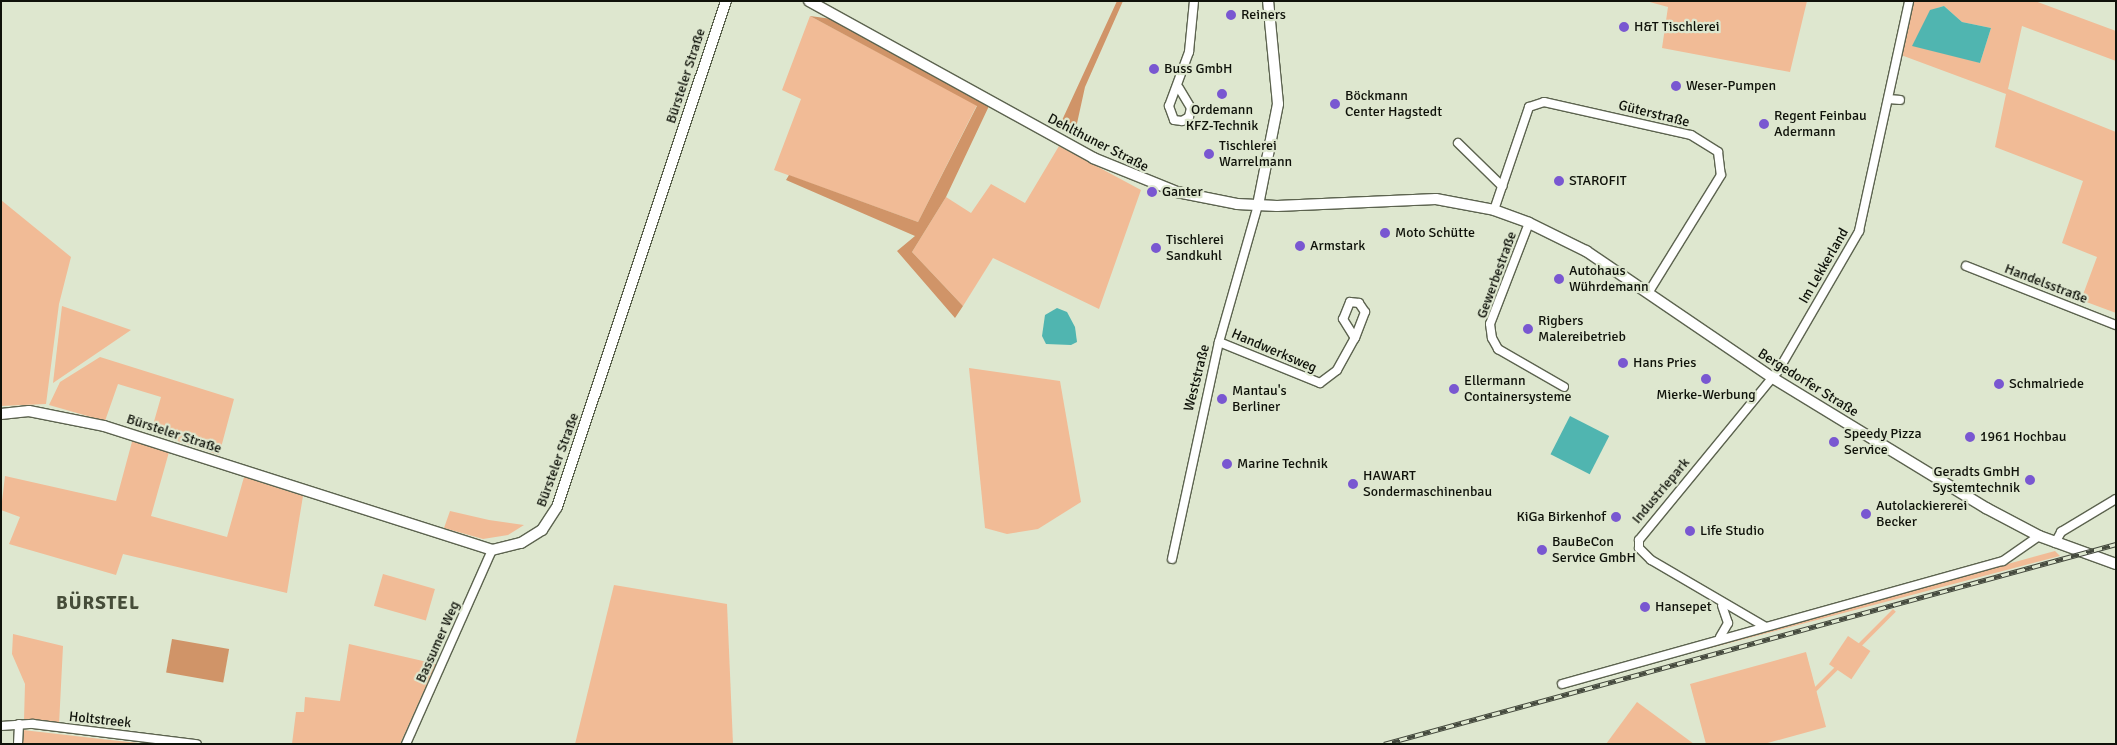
<!DOCTYPE html>
<meta charset="utf-8">
<style>
body{margin:0}
#map{position:relative;width:2117px;height:745px;overflow:hidden;background:#dee7cf;font-family:Signika,sans-serif}
div>[style]{position:absolute}
[style*='--x']{left:calc(var(--x)*1px);top:calc(var(--y)*1px);width:calc(var(--w)*1px);rotate:calc(var(--a)*1deg)}
.green>*{inset:0;background:#f1bb96;transform-origin:0 0}
.forest>*{inset:0;background:#d09468;transform-origin:0 0}
.water>*{inset:0;background:#50b5b0;transform-origin:0 0}
.roads{filter:drop-shadow(1px 0 #5c634f) drop-shadow(-1px 0 #5c634f) drop-shadow(0 1px #5c634f) drop-shadow(0 -1px #5c634f)}
.minor>*{height:8px;margin:-4px;padding:0 4px;transform-origin:4px;border-radius:4px;background:#fff}
.tertiary>*{height:10px;margin:-5px;padding:0 5px;transform-origin:5px;border-radius:5px;background:#fff}
.rail>*{height:4.5px;margin-top:-2.25px;transform-origin:0;background:repeating-linear-gradient(90deg,#dee7cf 0 8px,#454a3e 0 16px);box-sizing:border-box;border-block:1px solid #454a3e}
.dots>*{width:14px;height:14px;translate:-50% -50%;box-sizing:border-box;border:2px solid #dee7cf;border-radius:50%}
span{translate:-50% -50%;white-space:nowrap;text-align:center;line-height:1.15;-webkit-text-stroke:4.5px #dee7cf;paint-order:stroke}
.poi-label{font-size:14px;color:#0f120a}
.left{translate:0 -50%;text-align:left}
.right{translate:-100% -50%;text-align:right}
.street-label{font-size:14px;color:#0f120a}
.district-label{font-size:19px;color:#464d39;font-weight:700;letter-spacing:1px}
.frame{position:absolute;inset:0;border:2px solid #0f120a;pointer-events:none}
</style>
<div id="map">
<div class="green">
<i style="clip-path:polygon(1646px 1px,1807px 1px,1790px 72px,1662px 48px,1668px 7px)"></i>
<i style="clip-path:polygon(evenodd,1913px 1px,2035px 1px,2116px 31px,2116px 61px,2022px 26px,2008px 89px,2116px 132px,2116px 313px,2081px 300px,2097px 257px,2062px 243px,2083px 181px,1995px 147px,2006px 94px,1901px 55px,1913px 1px,1944px 6px,1962px 22px,1991px 28px,1980px 63px,1915px 40px,1937px 8px,1944px 6px)"></i>
<i style="clip-path:polygon(810px 16px,977px 105px,918px 222px,774px 170px,801px 99px,782px 90px)"></i>
<i style="clip-path:polygon(1059px 146px,1141px 190px,1099px 309px,993px 258px,963px 306px,912px 252px,946px 197px,971px 213px,991px 184px,1025px 203px)"></i>
<i style="clip-path:polygon(1px 200px,71px 257px,59px 304px,46px 404px,1px 406px)"></i>
<i style="clip-path:polygon(62px 306px,131px 330px,53px 383px)"></i>
<i style="clip-path:polygon(100px 357px,234px 399px,219px 455px,151px 432px,161px 397px,118px 384px,105px 421px,49px 405px,60px 382px)"></i>
<i style="clip-path:polygon(969px 368px,1060px 381px,1081px 502px,1038px 529px,1007px 534px,985px 528px)"></i>
<i style="clip-path:polygon(133px 438px,169px 452px,151px 516px,227px 537px,244px 477px,303px 496px,287px 593px,123px 554px,116px 575px,9px 544px,20px 517px,1px 510px,5px 476px,116px 501px)"></i>
<i style="clip-path:polygon(450px 511px,489px 520px,524px 525px,508px 535px,483px 539px,444px 528px)"></i>
<i style="clip-path:polygon(2055px 551px,2060px 556px,1638px 667px,1767px 630px)"></i>
<i style="left:383px;top:574px;width:54px;height:33px;rotate:16deg"></i>
<i style="clip-path:polygon(614px 585px,727px 604px,733px 744px,575px 744px)"></i>
<i style="left:1893px;top:609px;width:4px;height:336px;rotate:45deg"></i>
<i style="clip-path:polygon(13px 634px,63px 646px,59px 725px,24px 720px,25px 684px,12px 654px)"></i>
<i style="left:1848px;top:636px;width:27px;height:34px;rotate:34deg"></i>
<i style="clip-path:polygon(349px 644px,436px 664px,400px 744px,292px 744px,296px 712px,304px 712px,305px 697px,340px 701px)"></i>
<i style="clip-path:polygon(1806px 652px,1826px 727px,1764px 744px,1706px 744px,1690px 684px)"></i>
<i style="clip-path:polygon(1637px 702px,1694px 744px,1606px 744px)"></i>
<i style="clip-path:polygon(23px 730px,101px 739px,148px 744px,23px 744px)"></i>
</div>
<div class="forest">
<i style="clip-path:polygon(1117px 1px,1123px 1px,1085px 87px,1074px 137px,1058px 129px)"></i>
<i style="clip-path:polygon(810px 16px,832px 19px,989px 106px,946px 197px,912px 252px,963px 306px,955px 318px,897px 251px,915px 236px,786px 180px,789px 175px,918px 222px,977px 106px)"></i>
<i style="left:172px;top:639px;width:58px;height:34px;rotate:10deg"></i>
</div>
<div class="water">
<i style="clip-path:polygon(1944px 6px,1962px 22px,1991px 28px,1980px 63px,1912px 46px,1930px 10px)"></i>
<i style="clip-path:polygon(1057px 308px,1067px 312px,1075px 327px,1077px 342px,1071px 345px,1046px 344px,1042px 336px,1045px 315px)"></i>
<i style="left:1570px;top:416px;width:44px;height:43px;rotate:27deg"></i>
</div>
<div class="roads">
<div class="minor">
<i style="--x:1179;--y:88;--w:23;--a:59"></i>
<i style="--x:1191;--y:108;--w:9;--a:103"></i>
<i style="--x:1189;--y:117;--w:8;--a:150"></i>
<i style="--x:1182;--y:121;--w:8;--a:-173"></i>
<i style="--x:1174;--y:120;--w:15;--a:-110"></i>
<i style="--x:1169;--y:106;--w:58;--a:-69.7"></i>
<i style="--x:1189;--y:52;--w:51;--a:-84.4"></i>
<i style="--x:1889;--y:99;--w:11;--a:5"></i>
<i style="--x:1458;--y:143;--w:62;--a:44.3"></i>
<i style="--x:1494;--y:210;--w:109;--a:-71.2"></i>
<i style="--x:1529;--y:107;--w:16;--a:-18"></i>
<i style="--x:1544;--y:102;--w:151;--a:12.7"></i>
<i style="--x:1691;--y:135;--w:32;--a:32"></i>
<i style="--x:1718;--y:152;--w:23;--a:83"></i>
<i style="--x:1721;--y:175;--w:139;--a:121.7"></i>
<i style="--x:1529;--y:223;--w:108;--a:111.1"></i>
<i style="--x:1490;--y:324;--w:14;--a:82"></i>
<i style="--x:1492;--y:338;--w:13;--a:61"></i>
<i style="--x:1498;--y:349;--w:76;--a:29.9"></i>
<i style="--x:1966;--y:266;--w:161;--a:21.5"></i>
<i style="--x:1219;--y:342;--w:109;--a:22.1"></i>
<i style="--x:1320;--y:383;--w:21;--a:-37"></i>
<i style="--x:1337;--y:370;--w:37;--a:-61"></i>
<i style="--x:1355;--y:338;--w:28;--a:-69"></i>
<i style="--x:1365;--y:312;--w:11;--a:-124"></i>
<i style="--x:1359;--y:303;--w:9;--a:-174"></i>
<i style="--x:1350;--y:302;--w:18;--a:112"></i>
<i style="--x:1343;--y:319;--w:22;--a:58"></i>
<i style="--x:2055;--y:543;--w:13;--a:-61"></i>
<i style="--x:2061;--y:532;--w:64;--a:-31"></i>
<i style="--x:1172;--y:559;--w:222;--a:-77.8"></i>
<i style="--x:1219;--y:342;--w:142;--a:-74.1"></i>
<i style="--x:1764;--y:626;--w:131;--a:-149.7"></i>
<i style="--x:1651;--y:560;--w:17;--a:-135"></i>
<i style="--x:1639;--y:548;--w:8;--a:-90"></i>
<i style="--x:1639;--y:540;--w:219;--a:-50.6"></i>
<i style="--x:1778;--y:371;--w:162;--a:-59.9"></i>
<i style="--x:1859;--y:231;--w:235;--a:-77.7"></i>
<i style="--x:1720;--y:637;--w:16;--a:-60"></i>
<i style="--x:1728;--y:623;--w:18;--a:-109"></i>
<i style="--x:1562;--y:684;--w:458;--a:-15.6"></i>
<i style="--x:2003;--y:561;--w:44;--a:-34.8"></i>
<i style="--x:1;--y:726;--w:32;--a:-4"></i>
<i style="--x:33;--y:724;--w:165;--a:7"></i>
<i style="--x:18;--y:744;--w:20;--a:-87"></i>
<i style="--x:406;--y:744;--w:212;--a:-66.1"></i>
</div>
<div class="tertiary">
<i style="--x:809;--y:1;--w:325;--a:28.9"></i>
<i style="--x:1093;--y:158;--w:91;--a:22"></i>
<i style="--x:1177;--y:192;--w:61;--a:11.3"></i>
<i style="--x:1237;--y:204;--w:40;--a:2.9"></i>
<i style="--x:1277;--y:206;--w:159;--a:-2.5"></i>
<i style="--x:1436;--y:199;--w:59;--a:10.7"></i>
<i style="--x:1494;--y:210;--w:37;--a:20"></i>
<i style="--x:1529;--y:223;--w:64;--a:26.2"></i>
<i style="--x:1586;--y:251;--w:226;--a:34.2"></i>
<i style="--x:1773;--y:378;--w:250;--a:31.4"></i>
<i style="--x:1986;--y:508;--w:60;--a:27.8"></i>
<i style="--x:2039;--y:536;--w:82;--a:20"></i>
<i style="--x:1258;--y:205;--w:103;--a:-78.8"></i>
<i style="--x:1278;--y:104;--w:103;--a:-95.5"></i>
<i style="--x:1;--y:414;--w:28;--a:-6"></i>
<i style="--x:29;--y:411;--w:76;--a:11.3"></i>
<i style="--x:104;--y:426;--w:407;--a:17.7"></i>
<i style="--x:492;--y:550;--w:30;--a:-14"></i>
<i style="--x:521;--y:543;--w:25;--a:-32"></i>
<i style="--x:542;--y:530;--w:27;--a:-57"></i>
<i style="--x:557;--y:507;--w:533;--a:-71.53"></i>
</div>
</div>
<div class="rail">
<i style="--x:1384;--y:744;--w:759;--a:-15.28"></i>
</div>
<div class="dots">
<i style="left:1231px;top:15px;background:#7957d1"></i>
<i style="left:1624px;top:27px;background:#7957d1"></i>
<i style="left:1154px;top:69px;background:#7957d1"></i>
<i style="left:1676px;top:86px;background:#7957d1"></i>
<i style="left:1222px;top:94px;background:#7957d1"></i>
<i style="left:1335px;top:104px;background:#7957d1"></i>
<i style="left:1764px;top:124px;background:#7957d1"></i>
<i style="left:1209px;top:154px;background:#7957d1"></i>
<i style="left:1559px;top:181px;background:#7957d1"></i>
<i style="left:1152px;top:192px;background:#7957d1"></i>
<i style="left:1385px;top:233px;background:#7957d1"></i>
<i style="left:1300px;top:246px;background:#7957d1"></i>
<i style="left:1156px;top:248px;background:#7957d1"></i>
<i style="left:1559px;top:279px;background:#7957d1"></i>
<i style="left:1528px;top:329px;background:#7957d1"></i>
<i style="left:1623px;top:363px;background:#7957d1"></i>
<i style="left:1706px;top:379px;background:#7957d1"></i>
<i style="left:1999px;top:384px;background:#7957d1"></i>
<i style="left:1454px;top:389px;background:#7957d1"></i>
<i style="left:1222px;top:399px;background:#7957d1"></i>
<i style="left:1970px;top:437px;background:#7957d1"></i>
<i style="left:1834px;top:442px;background:#7957d1"></i>
<i style="left:1227px;top:464px;background:#7957d1"></i>
<i style="left:2030px;top:480px;background:#7957d1"></i>
<i style="left:1353px;top:484px;background:#7957d1"></i>
<i style="left:1866px;top:514px;background:#7957d1"></i>
<i style="left:1616px;top:517px;background:#7957d1"></i>
<i style="left:1690px;top:531px;background:#7957d1"></i>
<i style="left:1542px;top:550px;background:#7957d1"></i>
<i style="left:1645px;top:607px;background:#7957d1"></i>
</div>
<div class="poi-label">
<span class="left" style="left:1241px;top:15px">Reiners</span>
<span class="left" style="left:1634px;top:27px">H&amp;T Tischlerei</span>
<span class="left" style="left:1164px;top:69px">Buss GmbH</span>
<span class="left" style="left:1686px;top:86px">Weser-Pumpen</span>
<span class="left" style="left:1345px;top:104px">Böckmann<br>Center Hagstedt</span>
<span style="left:1222px;top:118px">Ordemann<br>KFZ-Technik</span>
<span class="left" style="left:1774px;top:124px">Regent Feinbau<br>Adermann</span>
<span class="left" style="left:1219px;top:154px">Tischlerei<br>Warrelmann</span>
<span class="left" style="left:1569px;top:181px">STAROFIT</span>
<span class="left" style="left:1162px;top:192px">Ganter</span>
<span class="left" style="left:1395px;top:233px">Moto Schütte</span>
<span class="left" style="left:1166px;top:248px">Tischlerei<br>Sandkuhl</span>
<span class="left" style="left:1310px;top:246px">Armstark</span>
<span class="left" style="left:1569px;top:279px">Autohaus<br>Wührdemann</span>
<span class="left" style="left:1538px;top:329px">Rigbers<br>Malereibetrieb</span>
<span class="left" style="left:1633px;top:363px">Hans Pries</span>
<span class="left" style="left:1464px;top:389px">Ellermann<br>Containersysteme</span>
<span class="left" style="left:2009px;top:384px">Schmalriede</span>
<span class="left" style="left:1232px;top:399px">Mantau's<br>Berliner</span>
<span style="left:1706px;top:395px">Mierke-Werbung</span>
<span class="left" style="left:1844px;top:442px">Speedy Pizza<br>Service</span>
<span class="left" style="left:1980px;top:437px">1961 Hochbau</span>
<span class="left" style="left:1237px;top:464px">Marine Technik</span>
<span class="right" style="left:2020px;top:480px">Geradts GmbH<br>Systemtechnik</span>
<span class="left" style="left:1363px;top:484px">HAWART<br>Sondermaschinenbau</span>
<span class="left" style="left:1876px;top:514px">Autolackiererei<br>Becker</span>
<span class="right" style="left:1606px;top:517px">KiGa Birkenhof</span>
<span class="left" style="left:1700px;top:531px">Life Studio</span>
<span class="left" style="left:1552px;top:550px">BauBeCon<br>Service GmbH</span>
<span class="left" style="left:1655px;top:607px">Hansepet</span>
</div>
<div class="street-label">
<span style="left:686px;top:76px;rotate:-72deg">Bürsteler Straße</span>
<span style="left:1654px;top:114px;rotate:14deg">Güterstraße</span>
<span style="left:1098px;top:143px;rotate:27deg">Dehlthuner Straße</span>
<span style="left:1824px;top:266px;rotate:-60deg">Im Lekkerland</span>
<span style="left:1497px;top:275px;rotate:-70deg">Gewerbestraße</span>
<span style="left:2046px;top:284px;rotate:21deg">Handelsstraße</span>
<span style="left:1274px;top:351px;rotate:23deg">Handwerksweg</span>
<span style="left:1197px;top:378px;rotate:-76deg">Weststraße</span>
<span style="left:1808px;top:383px;rotate:32deg">Bergedorfer Straße</span>
<span style="left:174px;top:434px;rotate:18deg">Bürsteler Straße</span>
<span style="left:558px;top:460px;rotate:-70deg">Bürsteler Straße</span>
<span style="left:1661px;top:491px;rotate:-50deg">Industriepark</span>
<span style="left:438px;top:642px;rotate:-66deg">Bassumer Weg</span>
<span style="left:100px;top:720px;rotate:6deg">Holtstreek</span>
</div>
<div class="district-label">
<span style="left:98px;top:604px">BÜRSTEL</span>
</div>
<div class="frame"></div>
</div>
